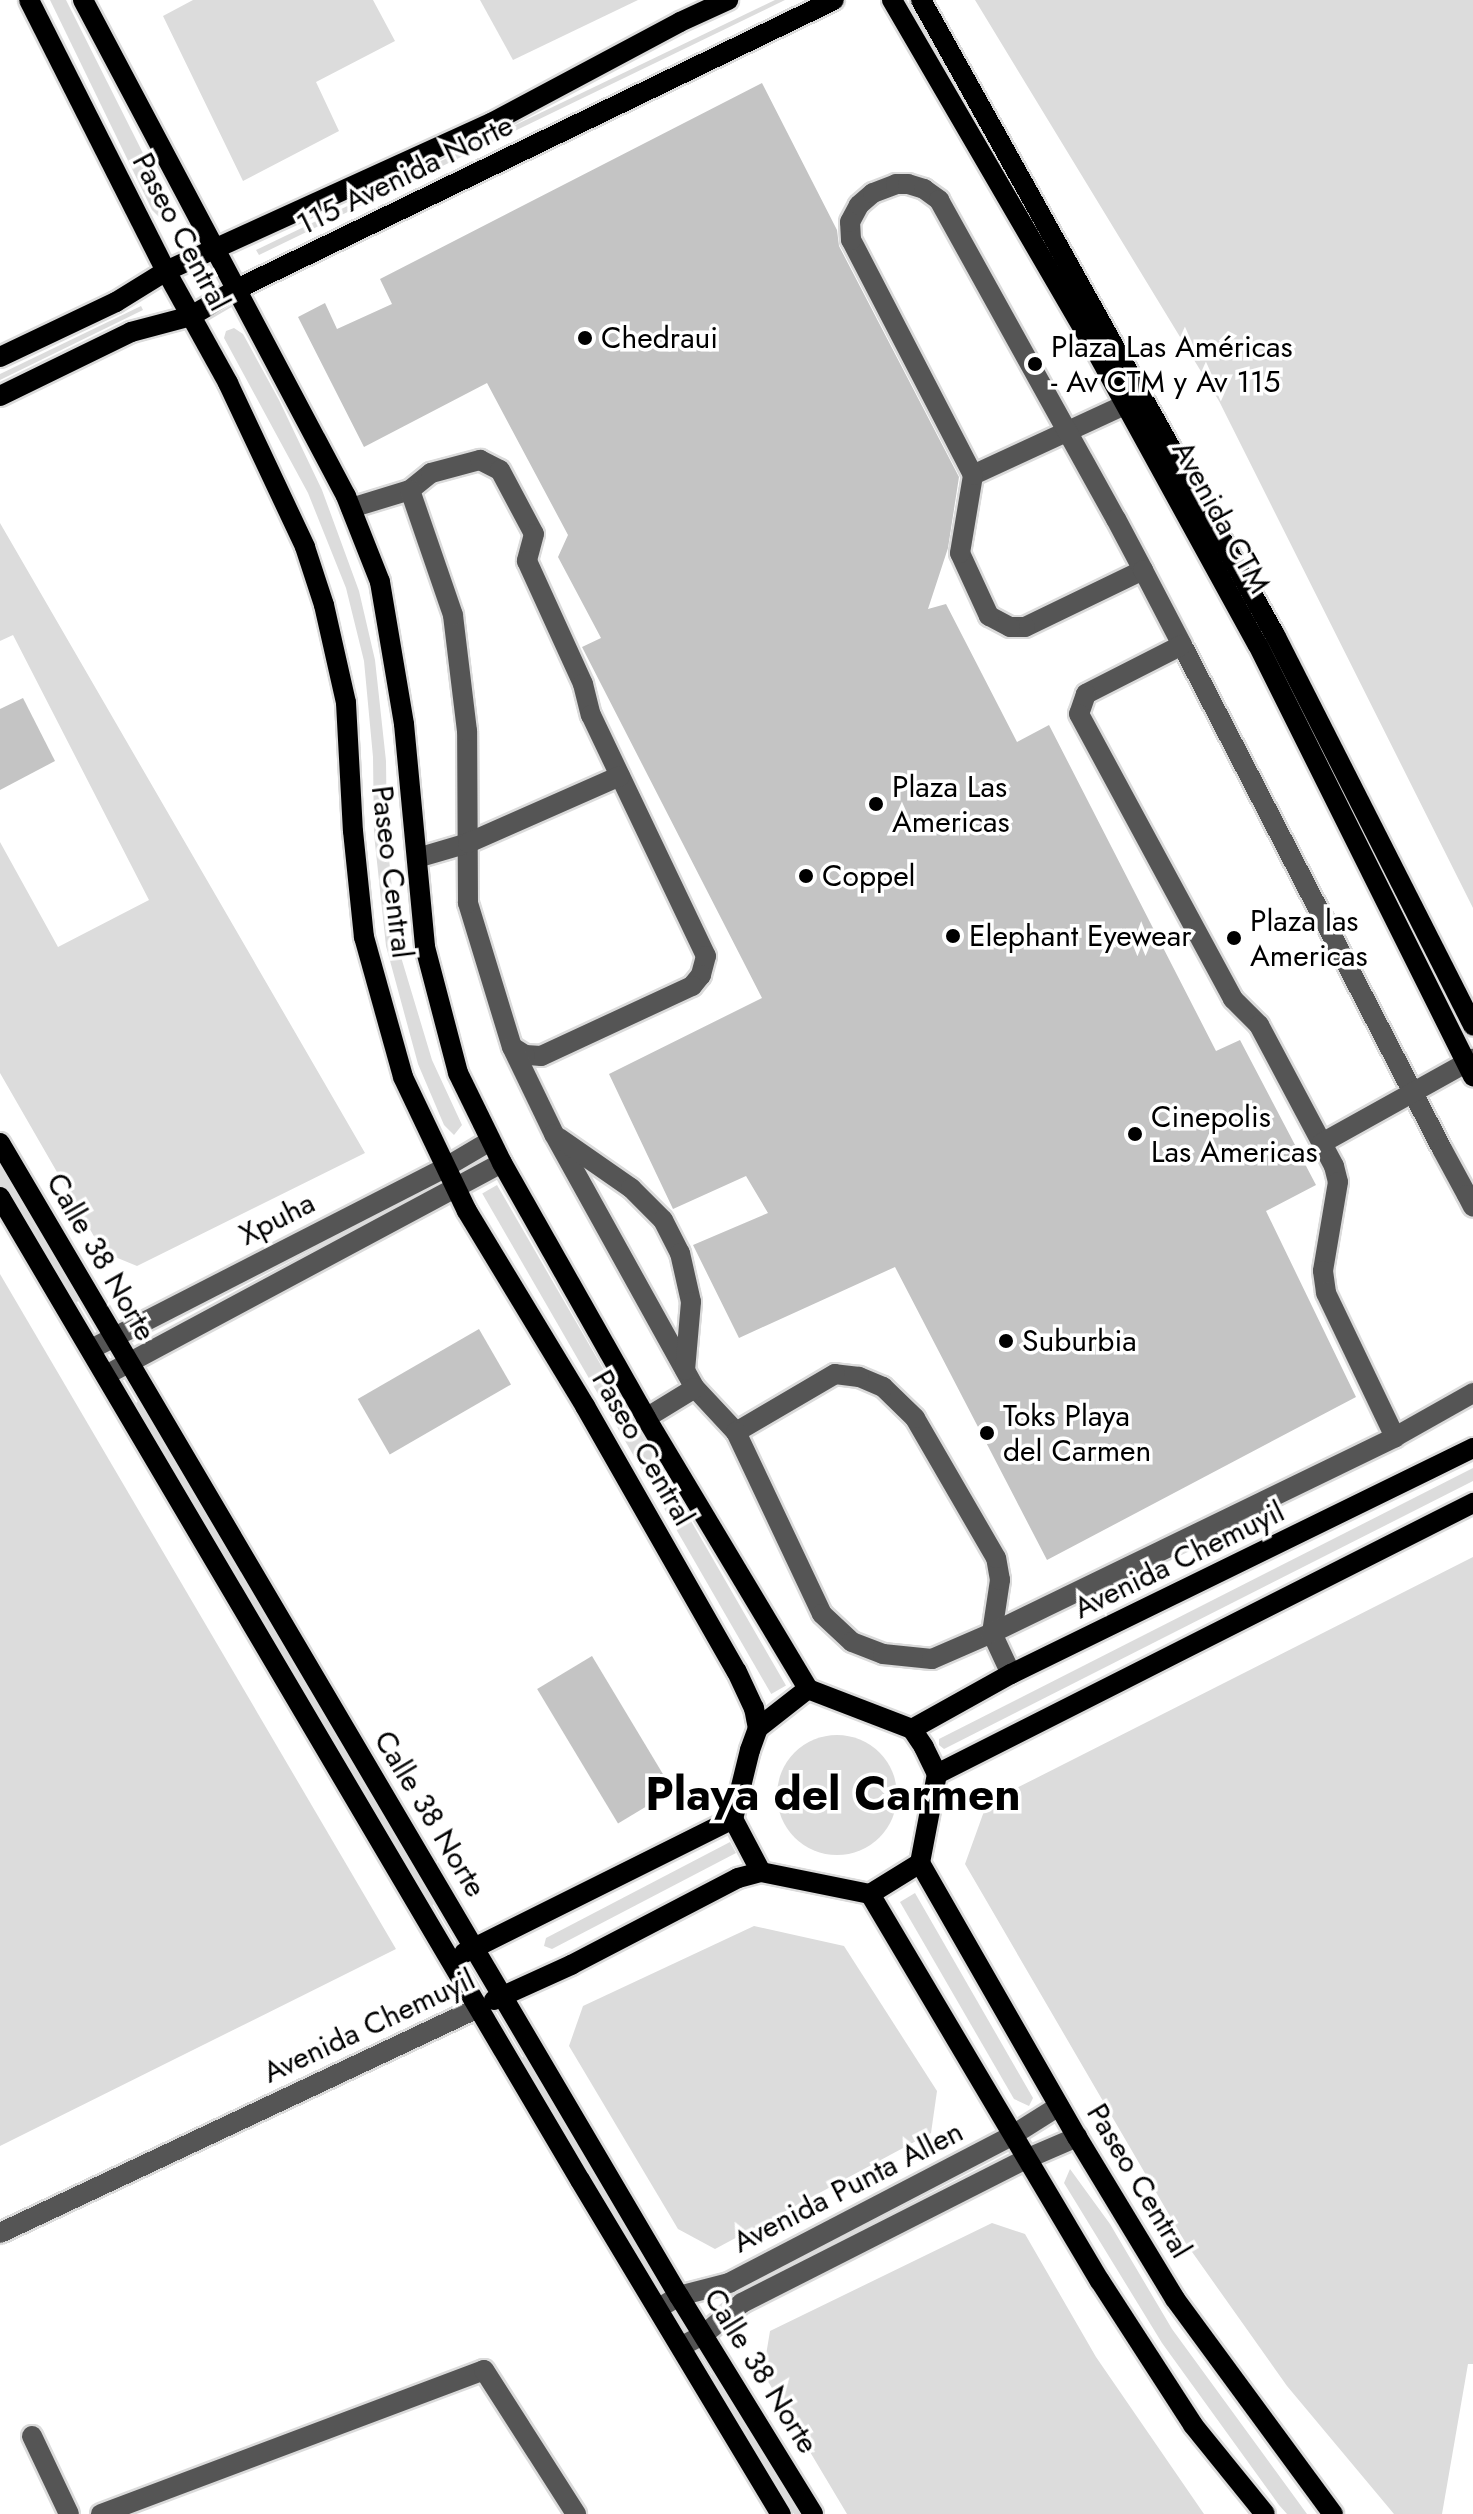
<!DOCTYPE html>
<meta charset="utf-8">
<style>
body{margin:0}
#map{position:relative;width:1473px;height:2514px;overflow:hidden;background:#fff;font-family:Jost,sans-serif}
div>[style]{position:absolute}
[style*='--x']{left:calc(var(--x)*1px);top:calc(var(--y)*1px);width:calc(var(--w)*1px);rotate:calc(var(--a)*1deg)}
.green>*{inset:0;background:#dcdcdc;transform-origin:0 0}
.round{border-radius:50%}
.building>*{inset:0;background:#c4c4c4;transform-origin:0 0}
.roads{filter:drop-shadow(2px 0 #dbdbdb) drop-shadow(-2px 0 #dbdbdb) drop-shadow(0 2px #dbdbdb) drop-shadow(0 -2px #dbdbdb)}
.minor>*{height:20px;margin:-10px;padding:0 10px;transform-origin:10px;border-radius:10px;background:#555}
.major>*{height:20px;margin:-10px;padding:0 10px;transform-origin:10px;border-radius:10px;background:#000}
.dots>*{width:22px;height:22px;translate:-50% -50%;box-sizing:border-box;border:4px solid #fff;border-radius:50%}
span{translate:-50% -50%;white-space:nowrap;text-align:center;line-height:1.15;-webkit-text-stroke:7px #fff;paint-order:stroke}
.street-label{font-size:30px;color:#000}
.poi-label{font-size:30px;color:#000}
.left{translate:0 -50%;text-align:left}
.town-label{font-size:46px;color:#000;font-weight:700}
</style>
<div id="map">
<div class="green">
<i style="clip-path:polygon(50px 0,66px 0,161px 189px,169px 207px,167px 215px,160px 218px,152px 210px)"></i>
<i style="clip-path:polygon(193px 0,373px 0,395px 41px,316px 82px,339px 131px,243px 181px,163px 16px)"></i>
<i style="clip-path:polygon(480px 0,638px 0,513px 60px)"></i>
<i style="clip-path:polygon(775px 0,785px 0,259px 255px,256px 250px)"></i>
<i style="clip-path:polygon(975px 0,1473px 0,1473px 908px,1219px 401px)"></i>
<i style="clip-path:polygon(141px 306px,143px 310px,0 380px,0 374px)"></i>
<i style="clip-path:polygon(234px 328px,243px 334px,279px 400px,322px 490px,359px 591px,375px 660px,386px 761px,387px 839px,398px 947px,432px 1060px,462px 1125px,454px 1135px,444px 1125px,418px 1064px,386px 946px,374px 834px,373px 757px,364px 661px,346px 588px,308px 493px,224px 338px,226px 331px)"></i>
<i style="clip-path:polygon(0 523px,365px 1153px,137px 1266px,103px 1252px,0 1073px,0 842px,58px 947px,149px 900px,13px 635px,0 641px)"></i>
<i style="left:0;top:1164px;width:158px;height:11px;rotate:60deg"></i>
<i style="left:497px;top:1185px;width:578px;height:17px;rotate:60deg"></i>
<i style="clip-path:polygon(0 1274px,396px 1949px,0 2146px)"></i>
<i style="clip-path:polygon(140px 1400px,434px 1904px,429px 1907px,136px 1403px)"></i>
<i style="clip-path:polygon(1473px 1468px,1473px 1481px,944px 1749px,939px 1745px,939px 1739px)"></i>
<i style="clip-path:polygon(1473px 1557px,1473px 2364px,1468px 2364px,1442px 2514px,1394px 2514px,1287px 2386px,1185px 2242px,965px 1864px,987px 1803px)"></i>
<i class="round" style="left:777px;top:1735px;width:120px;height:120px"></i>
<i style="clip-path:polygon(730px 1842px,736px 1853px,552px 1949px,544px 1946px,546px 1938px)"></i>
<i style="clip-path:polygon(915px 1893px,1033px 2098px,1029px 2106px,1014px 2099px,900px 1902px)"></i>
<i style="clip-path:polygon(754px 1926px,844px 1946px,937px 2091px,931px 2133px,715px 2249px,678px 2229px,569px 2046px,583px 2006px)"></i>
<i style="clip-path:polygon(526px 2056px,533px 2068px,652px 2268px,647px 2270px,521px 2058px)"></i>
<i style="clip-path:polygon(1070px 2169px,1110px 2224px,1172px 2329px,1307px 2514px,1287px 2514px,1279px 2505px,1162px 2343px,1064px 2183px)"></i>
<i style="clip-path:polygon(992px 2223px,1025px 2234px,1096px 2357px,1204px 2514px,847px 2514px,763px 2373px,770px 2331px)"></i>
<i style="left:715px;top:2373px;width:164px;height:5px;rotate:59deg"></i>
</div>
<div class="building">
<i style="clip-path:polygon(762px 83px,837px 230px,839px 246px,959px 477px,948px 548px,928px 609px,946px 604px,1017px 742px,1049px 725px,1216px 1051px,1240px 1040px,1316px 1185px,1266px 1211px,1356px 1397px,1047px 1560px,895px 1267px,739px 1338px,693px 1245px,768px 1213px,746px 1176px,673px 1209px,609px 1074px,762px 998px,582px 647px,601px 638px,558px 557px,568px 535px,487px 383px,364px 447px,298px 317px,325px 303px,337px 329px,392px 304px,380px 279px)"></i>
<i style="clip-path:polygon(23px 698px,55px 761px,0 790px,0 709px)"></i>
<i style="left:479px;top:1329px;width:64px;height:140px;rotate:60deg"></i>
<i style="left:592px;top:1656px;width:157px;height:64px;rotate:59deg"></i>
</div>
<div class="roads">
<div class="minor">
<i style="--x:973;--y:475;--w:184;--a:-24.8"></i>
<i style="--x:351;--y:508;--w:62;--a:-17"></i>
<i style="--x:410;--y:490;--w:27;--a:-39"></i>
<i style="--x:431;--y:473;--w:51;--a:-14.9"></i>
<i style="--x:480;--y:460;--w:22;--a:27"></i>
<i style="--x:500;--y:470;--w:72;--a:62"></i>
<i style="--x:534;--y:534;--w:28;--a:105"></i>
<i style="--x:527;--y:561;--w:135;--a:65.5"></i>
<i style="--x:583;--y:684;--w:32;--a:76"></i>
<i style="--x:591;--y:715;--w:267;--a:64.5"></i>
<i style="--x:706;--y:956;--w:20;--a:105"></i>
<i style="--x:701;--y:975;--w:14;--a:129"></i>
<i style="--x:692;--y:986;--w:166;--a:155.1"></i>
<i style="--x:541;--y:1056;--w:16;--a:-176"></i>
<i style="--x:525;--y:1055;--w:15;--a:-148"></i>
<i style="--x:512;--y:1047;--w:151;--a:-107"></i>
<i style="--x:468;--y:903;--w:172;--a:-90.3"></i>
<i style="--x:467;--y:731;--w:117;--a:-96.9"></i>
<i style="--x:453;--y:615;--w:132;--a:-109"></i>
<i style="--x:1143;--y:570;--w:131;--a:154.2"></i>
<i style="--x:1025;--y:627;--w:15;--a:180"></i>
<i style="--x:1010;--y:627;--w:24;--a:-152"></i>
<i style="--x:989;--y:616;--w:69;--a:-114.7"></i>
<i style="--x:960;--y:553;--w:79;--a:-80.5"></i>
<i style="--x:973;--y:475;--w:265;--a:-117.4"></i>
<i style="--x:851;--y:240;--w:18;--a:-93"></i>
<i style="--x:850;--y:222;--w:19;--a:-62"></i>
<i style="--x:859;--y:205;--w:18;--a:-41"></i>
<i style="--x:873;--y:193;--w:25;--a:-21"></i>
<i style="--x:896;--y:184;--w:12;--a:0"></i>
<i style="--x:908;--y:184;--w:17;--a:17"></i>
<i style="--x:924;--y:189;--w:19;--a:36"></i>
<i style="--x:939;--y:200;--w:365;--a:61"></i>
<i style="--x:1116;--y:519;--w:58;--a:62.1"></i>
<i style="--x:1143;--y:570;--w:85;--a:62.5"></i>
<i style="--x:1182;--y:645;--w:567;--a:62.71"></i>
<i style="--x:1442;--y:1149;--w:52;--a:61.5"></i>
<i style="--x:1467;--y:1195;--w:13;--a:63"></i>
<i style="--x:1182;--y:645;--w:108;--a:153"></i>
<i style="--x:1086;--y:694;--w:21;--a:109"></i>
<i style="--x:1079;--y:714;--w:324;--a:61.6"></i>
<i style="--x:1233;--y:999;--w:37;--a:45"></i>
<i style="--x:1259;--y:1025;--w:160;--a:62"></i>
<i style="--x:1334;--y:1166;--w:16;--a:76"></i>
<i style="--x:1338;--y:1182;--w:90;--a:99.6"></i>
<i style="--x:1323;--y:1271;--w:22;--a:82"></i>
<i style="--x:1326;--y:1293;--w:160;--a:64.4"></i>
<i style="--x:417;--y:858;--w:53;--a:-16.4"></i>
<i style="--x:468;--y:843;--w:166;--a:-23.8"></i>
<i style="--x:512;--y:1047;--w:97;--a:64.2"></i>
<i style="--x:554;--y:1134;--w:291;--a:61"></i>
<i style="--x:695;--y:1388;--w:60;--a:47"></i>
<i style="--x:559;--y:1138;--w:88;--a:34.8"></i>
<i style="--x:631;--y:1188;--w:45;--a:45"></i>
<i style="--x:663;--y:1220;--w:37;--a:63"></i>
<i style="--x:680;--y:1253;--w:50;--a:77.3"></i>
<i style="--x:691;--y:1302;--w:68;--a:95"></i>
<i style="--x:1322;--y:1143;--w:173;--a:-29.1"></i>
<i style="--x:91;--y:1349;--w:399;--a:-27.1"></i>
<i style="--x:446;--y:1167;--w:51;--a:-30.6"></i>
<i style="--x:106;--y:1375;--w:449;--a:-28.2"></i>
<i style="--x:646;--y:1418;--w:57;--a:-31.5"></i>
<i style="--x:1011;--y:1674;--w:45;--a:-114.9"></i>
<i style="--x:992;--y:1633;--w:54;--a:-81.4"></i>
<i style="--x:1000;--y:1580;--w:22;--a:-100"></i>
<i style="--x:996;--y:1558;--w:162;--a:-120.1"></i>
<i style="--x:915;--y:1418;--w:45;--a:-135.9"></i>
<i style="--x:883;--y:1387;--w:26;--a:-157"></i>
<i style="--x:859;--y:1377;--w:24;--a:-173"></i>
<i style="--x:835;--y:1374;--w:115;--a:149.6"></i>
<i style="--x:736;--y:1432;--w:201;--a:64.7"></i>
<i style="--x:822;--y:1614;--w:41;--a:43"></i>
<i style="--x:852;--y:1642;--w:33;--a:21"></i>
<i style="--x:883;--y:1654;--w:49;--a:5.8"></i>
<i style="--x:932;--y:1659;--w:65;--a:-23.4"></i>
<i style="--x:992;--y:1633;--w:448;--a:-25.9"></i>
<i style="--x:1395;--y:1437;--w:90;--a:-29.4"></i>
<i style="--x:0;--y:2233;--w:531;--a:-25.21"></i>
<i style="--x:659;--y:2308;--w:23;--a:-31"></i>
<i style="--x:679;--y:2296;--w:52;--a:-14.6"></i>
<i style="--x:729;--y:2283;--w:320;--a:-27.5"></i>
<i style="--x:1013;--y:2135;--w:54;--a:-32.2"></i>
<i style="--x:682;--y:2346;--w:24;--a:-28"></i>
<i style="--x:703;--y:2335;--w:50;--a:-39.4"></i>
<i style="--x:742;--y:2303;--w:318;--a:-26.9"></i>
<i style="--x:1026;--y:2159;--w:56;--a:-23.3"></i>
<i style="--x:32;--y:2436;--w:86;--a:64.6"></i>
<i style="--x:101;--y:2514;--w:409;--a:-20.6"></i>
<i style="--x:484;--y:2370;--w:171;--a:57.4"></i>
</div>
<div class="major">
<i style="--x:29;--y:0;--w:304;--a:63.2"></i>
<i style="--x:166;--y:271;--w:128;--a:61"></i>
<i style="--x:228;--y:383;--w:181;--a:64.8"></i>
<i style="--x:305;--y:547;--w:61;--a:71.9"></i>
<i style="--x:324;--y:605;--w:100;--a:77.3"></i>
<i style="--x:346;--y:703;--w:128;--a:86.9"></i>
<i style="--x:353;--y:831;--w:107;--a:84.1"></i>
<i style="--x:364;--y:937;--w:145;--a:74.4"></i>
<i style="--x:403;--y:1077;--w:148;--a:64.5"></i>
<i style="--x:467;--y:1211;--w:228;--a:58.8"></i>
<i style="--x:585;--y:1406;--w:306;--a:60.3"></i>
<i style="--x:737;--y:1672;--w:40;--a:65"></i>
<i style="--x:754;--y:1708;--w:20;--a:79"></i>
<i style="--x:83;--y:0;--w:561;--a:62.07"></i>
<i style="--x:346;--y:496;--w:92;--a:68.4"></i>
<i style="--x:380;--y:582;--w:144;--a:80.4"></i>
<i style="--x:404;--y:724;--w:224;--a:84.6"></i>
<i style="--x:425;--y:947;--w:130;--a:75.3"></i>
<i style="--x:458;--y:1073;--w:100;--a:63.9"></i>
<i style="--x:502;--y:1163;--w:293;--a:60.5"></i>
<i style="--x:646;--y:1418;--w:316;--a:59.1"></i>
<i style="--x:892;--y:0;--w:393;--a:59.8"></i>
<i style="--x:1090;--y:340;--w:348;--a:61.2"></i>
<i style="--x:1258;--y:645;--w:482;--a:63.5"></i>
<i style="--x:921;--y:0;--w:727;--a:60.86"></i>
<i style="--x:1275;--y:635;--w:438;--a:63.1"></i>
<i style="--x:0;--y:357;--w:128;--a:-25.4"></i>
<i style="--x:116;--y:302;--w:59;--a:-31.8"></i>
<i style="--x:166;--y:271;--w:357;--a:-24.5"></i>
<i style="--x:491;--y:123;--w:214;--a:-28.1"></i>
<i style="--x:680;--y:22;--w:53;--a:-24.6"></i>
<i style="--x:0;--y:396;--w:146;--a:-26"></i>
<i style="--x:131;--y:332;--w:62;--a:-14.9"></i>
<i style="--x:191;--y:316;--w:53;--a:-30.4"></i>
<i style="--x:237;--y:289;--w:663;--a:-25.83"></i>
<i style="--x:0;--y:1143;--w:1338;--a:59.51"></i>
<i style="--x:679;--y:2296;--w:256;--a:58.4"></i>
<i style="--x:0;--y:1197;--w:1141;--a:59.46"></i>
<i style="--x:580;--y:2180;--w:390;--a:59"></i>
<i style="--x:912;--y:1729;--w:113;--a:-29.1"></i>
<i style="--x:1011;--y:1674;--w:514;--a:-26.07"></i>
<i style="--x:937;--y:1774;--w:601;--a:-26.82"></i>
<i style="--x:920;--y:1863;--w:316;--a:60.2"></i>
<i style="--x:1077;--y:2137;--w:189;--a:58.8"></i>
<i style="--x:1175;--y:2299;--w:267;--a:53.7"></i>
<i style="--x:761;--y:1872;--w:60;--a:-117.8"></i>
<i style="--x:733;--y:1819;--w:71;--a:-76.2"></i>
<i style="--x:750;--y:1750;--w:23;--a:-70"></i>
<i style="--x:758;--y:1728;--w:63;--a:-38"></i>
<i style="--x:870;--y:1894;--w:450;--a:59.3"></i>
<i style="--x:1100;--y:2281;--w:171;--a:57.1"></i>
<i style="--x:1193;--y:2425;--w:114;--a:51"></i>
<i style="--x:464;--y:1953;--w:301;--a:-26.5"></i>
<i style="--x:494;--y:2000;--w:85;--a:-24.4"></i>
<i style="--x:571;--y:1965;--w:188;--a:-27.5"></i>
<i style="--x:738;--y:1878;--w:24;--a:-15"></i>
<i style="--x:761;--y:1872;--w:111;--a:11.4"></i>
<i style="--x:870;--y:1894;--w:59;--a:-31.8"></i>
<i style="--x:920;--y:1863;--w:91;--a:-79.2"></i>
<i style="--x:937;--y:1774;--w:30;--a:-116"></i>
<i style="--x:924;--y:1747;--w:22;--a:-124"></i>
<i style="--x:912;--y:1729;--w:111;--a:-159"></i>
</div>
</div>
<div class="dots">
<i style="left:585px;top:338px;background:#000"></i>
<i style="left:1035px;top:364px;background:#000"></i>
<i style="left:876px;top:804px;background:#000"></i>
<i style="left:806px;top:876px;background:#000"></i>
<i style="left:953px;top:936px;background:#000"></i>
<i style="left:1234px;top:938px;background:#000"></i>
<i style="left:1135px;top:1134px;background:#000"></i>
<i style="left:1006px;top:1341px;background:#000"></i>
<i style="left:987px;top:1433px;background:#000"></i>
</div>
<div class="street-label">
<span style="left:405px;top:175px;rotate:-26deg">115 Avenida Norte</span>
<span style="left:181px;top:232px;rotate:62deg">Paseo Central</span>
<span style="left:1221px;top:517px;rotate:61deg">Avenida CTM</span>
<span style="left:392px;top:872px;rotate:83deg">Paseo Central</span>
<span style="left:277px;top:1219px;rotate:-27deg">Xpuha</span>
<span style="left:101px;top:1257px;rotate:60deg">Calle 38 Norte</span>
<span style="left:643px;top:1448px;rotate:60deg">Paseo Central</span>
<span style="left:1179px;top:1560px;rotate:-26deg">Avenida Chemuyil</span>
<span style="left:430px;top:1814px;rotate:59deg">Calle 38 Norte</span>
<span style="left:369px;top:2026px;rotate:-25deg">Avenida Chemuyil</span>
<span style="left:1139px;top:2181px;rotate:59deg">Paseo Central</span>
<span style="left:848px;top:2187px;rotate:-27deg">Avenida Punta Allen</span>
<span style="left:761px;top:2371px;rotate:58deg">Calle 38 Norte</span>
</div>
<div class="poi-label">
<span class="left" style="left:601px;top:338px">Chedraui</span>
<span class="left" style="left:1051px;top:364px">Plaza Las Américas<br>- Av CTM y Av 115</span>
<span class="left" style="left:892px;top:804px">Plaza Las<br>Americas</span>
<span class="left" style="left:822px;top:876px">Coppel</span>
<span class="left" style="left:1250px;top:938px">Plaza las<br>Americas</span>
<span class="left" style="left:969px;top:936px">Elephant Eyewear</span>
<span class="left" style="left:1151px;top:1134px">Cinepolis<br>Las Americas</span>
<span class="left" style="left:1022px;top:1341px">Suburbia</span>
<span class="left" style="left:1003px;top:1433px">Toks Playa<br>del Carmen</span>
</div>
<div class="town-label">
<span style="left:833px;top:1794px">Playa del Carmen</span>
</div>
</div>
